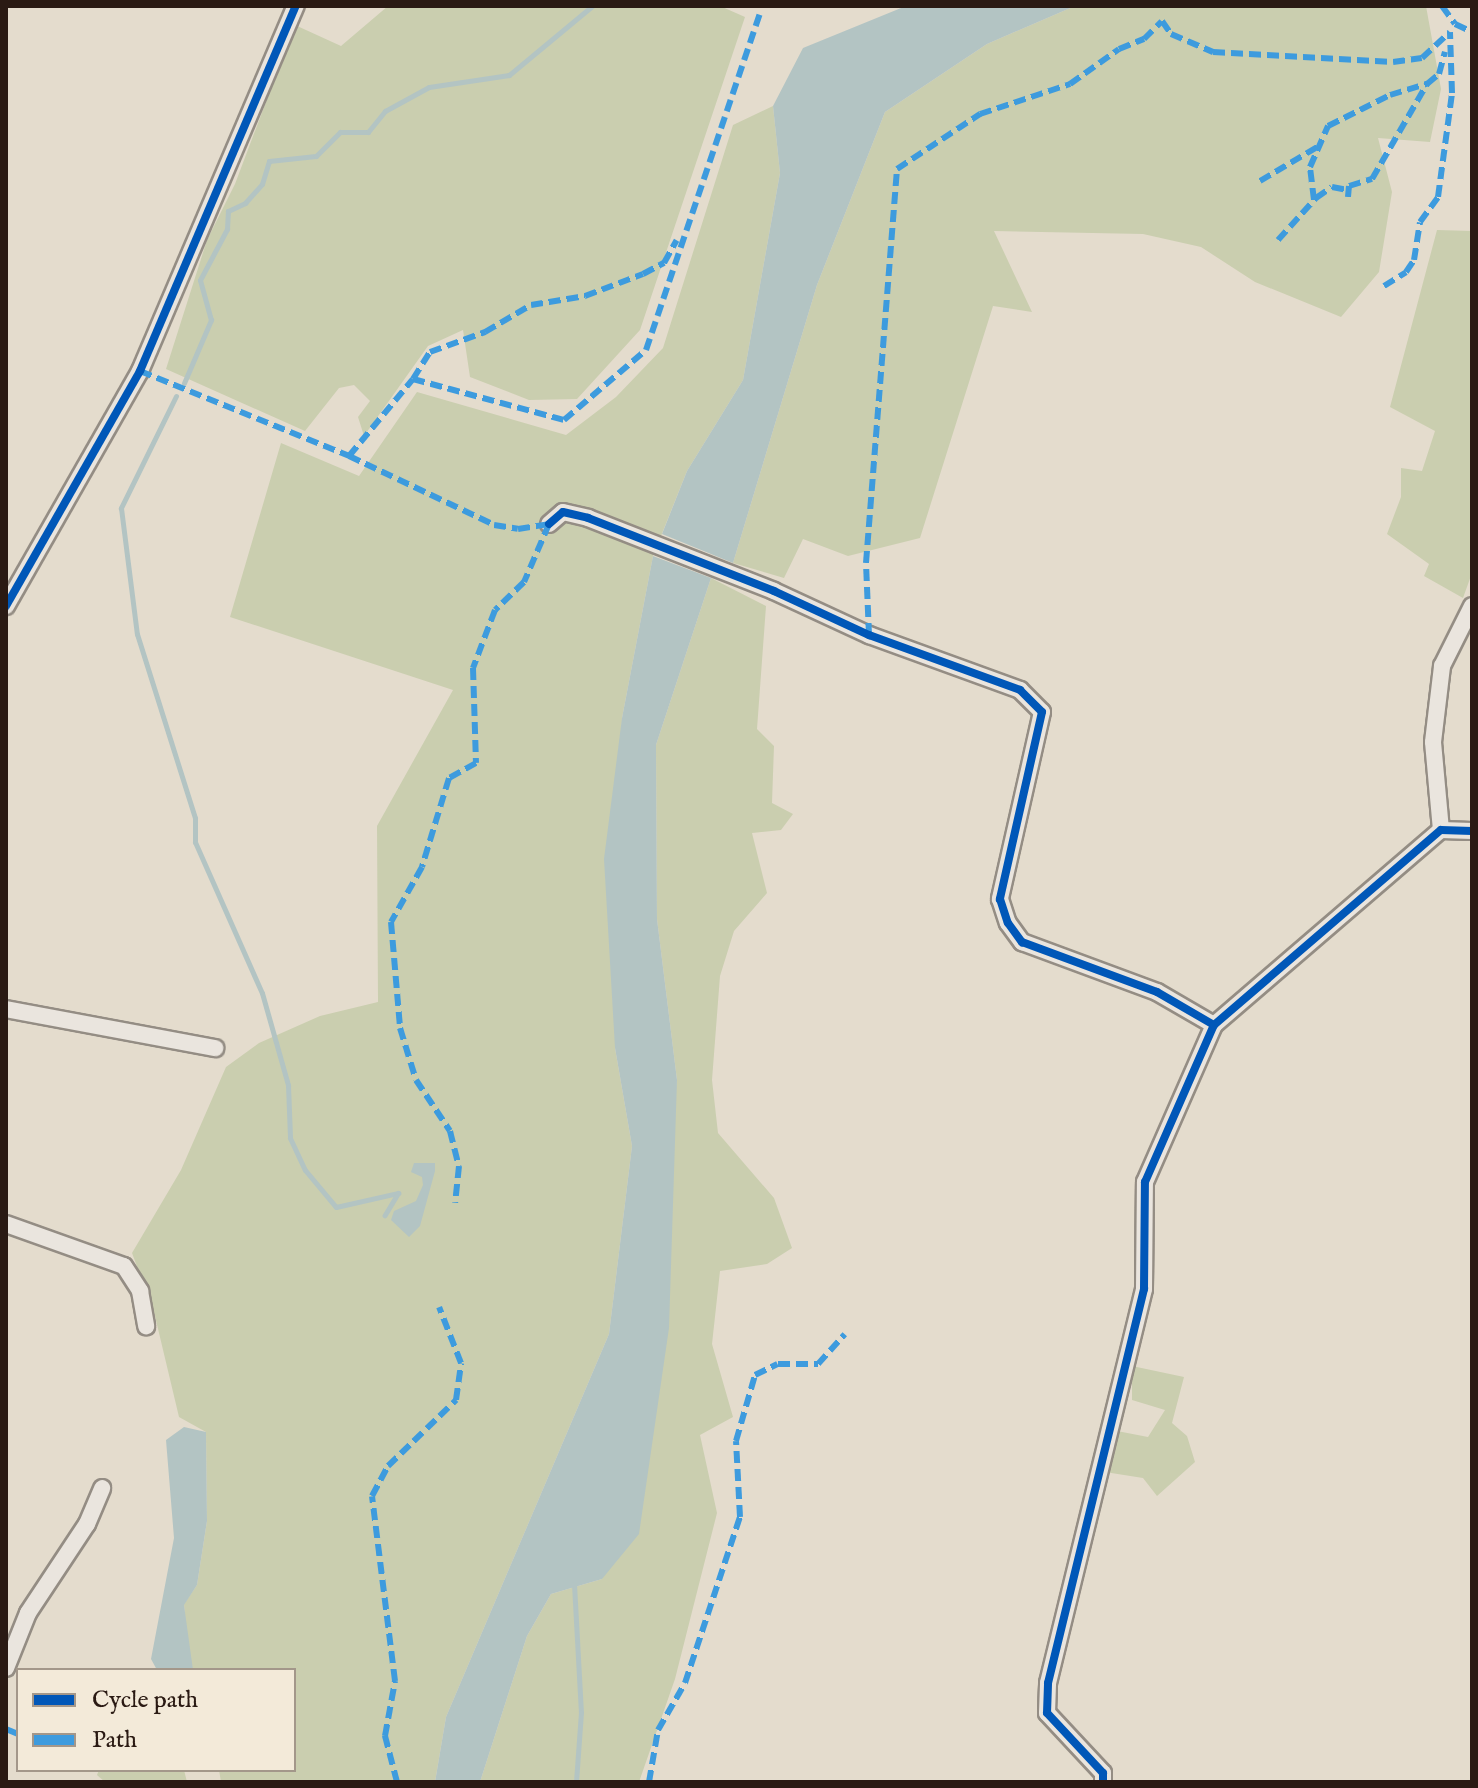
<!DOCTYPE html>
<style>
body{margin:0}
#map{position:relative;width:1478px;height:1788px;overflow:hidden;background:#e4dccd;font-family:"IM FELL English",serif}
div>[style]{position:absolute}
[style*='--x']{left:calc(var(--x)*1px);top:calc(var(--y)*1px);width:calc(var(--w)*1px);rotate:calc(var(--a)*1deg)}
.green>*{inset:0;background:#caceaf}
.water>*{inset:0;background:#b3c4c3}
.stream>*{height:5px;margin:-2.5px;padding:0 2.5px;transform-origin:2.5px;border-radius:2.5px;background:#b3c4c3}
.roads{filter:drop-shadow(2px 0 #948d84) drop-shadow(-2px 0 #948d84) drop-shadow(0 2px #948d84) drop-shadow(0 -2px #948d84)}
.street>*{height:16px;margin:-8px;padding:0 8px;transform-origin:8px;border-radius:8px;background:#eae5de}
.quiet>*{height:6px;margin-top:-3px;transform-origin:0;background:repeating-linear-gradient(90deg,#3d9bde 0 12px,transparent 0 18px)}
.cycleway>*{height:8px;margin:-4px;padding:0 4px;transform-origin:4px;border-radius:4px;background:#0057b8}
span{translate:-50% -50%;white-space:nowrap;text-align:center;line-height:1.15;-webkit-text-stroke:6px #f3ead9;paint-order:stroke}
.frame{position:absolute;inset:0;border:8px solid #2a1a13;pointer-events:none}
.legend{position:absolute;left:16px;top:1668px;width:280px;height:104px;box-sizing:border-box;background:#f3ead9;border:2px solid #a3978a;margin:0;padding:10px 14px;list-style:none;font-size:24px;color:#2a1a13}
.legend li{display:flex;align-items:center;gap:16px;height:40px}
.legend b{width:40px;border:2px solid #a3978a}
</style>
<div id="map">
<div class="green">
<i style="clip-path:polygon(388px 6px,720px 6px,745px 17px,640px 330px,577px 399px,529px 400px,470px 377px,463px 330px,428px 346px,364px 436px,358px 417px,370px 401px,354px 385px,339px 388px,305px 431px,166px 369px,207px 240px,235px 184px,295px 25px,341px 46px)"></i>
<i style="clip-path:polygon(1075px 6px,1426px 6px,1441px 89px,1430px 142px,1378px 138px,1392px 192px,1379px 272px,1341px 317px,1255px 282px,1201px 247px,1143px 234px,994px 231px,1032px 312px,993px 306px,920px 538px,848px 556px,803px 539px,784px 578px,733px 563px,817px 285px,885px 112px,987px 44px)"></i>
<i style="clip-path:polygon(773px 106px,780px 173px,743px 380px,687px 471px,653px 556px,622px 718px,615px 1048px,632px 1146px,609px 1334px,446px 1717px,435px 1782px,221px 1782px,219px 1770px,294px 1770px,294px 1670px,193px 1670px,188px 1660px,184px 1604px,197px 1585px,207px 1521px,206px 1432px,179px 1417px,154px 1312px,132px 1253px,181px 1170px,226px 1067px,259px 1043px,320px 1016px,378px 1002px,377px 826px,453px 690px,230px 617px,281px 443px,359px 476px,417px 392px,566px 435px,616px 397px,663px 348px,733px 125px)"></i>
<i style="clip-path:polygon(1437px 230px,1472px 231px,1472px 573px,1463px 598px,1424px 576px,1429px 564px,1387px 534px,1401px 497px,1401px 468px,1422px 471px,1435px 431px,1390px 407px)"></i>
<i style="clip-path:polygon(711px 578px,766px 606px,757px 729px,774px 746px,772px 803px,793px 814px,781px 830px,752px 833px,767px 893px,734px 931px,720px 976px,712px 1080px,718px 1133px,774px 1198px,792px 1248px,767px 1264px,720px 1271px,712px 1344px,733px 1417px,700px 1435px,717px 1513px,675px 1679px,639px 1782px,480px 1782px,527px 1636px,551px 1594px,602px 1579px,677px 1080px,657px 919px,656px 745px)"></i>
<i style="clip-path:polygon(1132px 1366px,1184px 1377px,1172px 1423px,1187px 1436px,1195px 1462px,1157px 1496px,1143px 1478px,1105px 1472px,1117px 1431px,1148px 1437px,1165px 1410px,1132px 1400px)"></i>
<i style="clip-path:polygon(99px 1770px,184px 1770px,187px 1782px,105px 1782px,97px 1775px)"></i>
</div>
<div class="water">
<i style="clip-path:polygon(906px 6px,1075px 6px,987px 44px,885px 112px,817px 285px,733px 563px,662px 534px,687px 471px,743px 380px,780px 173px,773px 106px,803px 48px)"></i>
<i style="clip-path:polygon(653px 556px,711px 578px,656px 745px,657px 919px,677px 1080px,669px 1328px,639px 1534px,602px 1579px,551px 1594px,527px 1636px,480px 1782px,435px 1782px,446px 1717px,609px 1334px,632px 1146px,615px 1048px,604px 859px,622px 718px)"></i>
<i style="clip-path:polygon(414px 1163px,435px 1163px,435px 1171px,420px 1226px,409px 1237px,391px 1220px,394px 1211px,416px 1201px,423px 1185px,422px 1177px,411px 1172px)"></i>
<i style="clip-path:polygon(184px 1427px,206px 1432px,207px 1521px,197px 1585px,184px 1605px,193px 1670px,157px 1670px,151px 1659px,174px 1538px,166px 1440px)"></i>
</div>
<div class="stream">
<i style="--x:184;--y:383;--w:69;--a:-66.8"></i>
<i style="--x:211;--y:320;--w:41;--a:-105.4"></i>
<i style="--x:200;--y:280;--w:58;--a:-62.1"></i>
<i style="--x:227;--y:229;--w:18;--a:-87"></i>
<i style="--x:228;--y:211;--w:19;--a:-25"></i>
<i style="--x:245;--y:203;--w:25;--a:-48"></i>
<i style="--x:262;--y:184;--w:24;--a:-73"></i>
<i style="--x:269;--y:161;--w:47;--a:-6.1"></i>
<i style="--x:316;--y:156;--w:34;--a:-45"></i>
<i style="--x:340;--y:132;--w:28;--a:0"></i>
<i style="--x:368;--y:132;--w:27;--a:-51"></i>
<i style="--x:385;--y:111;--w:50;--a:-28.6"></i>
<i style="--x:429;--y:87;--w:81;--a:-8.5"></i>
<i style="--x:509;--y:75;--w:108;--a:-39.7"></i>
<i style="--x:176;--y:396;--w:125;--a:116.2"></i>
<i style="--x:121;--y:508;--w:127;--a:82.8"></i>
<i style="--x:137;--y:634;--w:193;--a:72.5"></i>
<i style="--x:195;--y:818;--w:24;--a:90"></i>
<i style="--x:195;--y:842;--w:165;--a:66.1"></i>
<i style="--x:262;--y:993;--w:96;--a:74.2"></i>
<i style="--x:288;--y:1085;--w:53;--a:87.8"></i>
<i style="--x:290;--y:1138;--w:35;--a:65"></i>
<i style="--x:305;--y:1170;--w:48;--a:50"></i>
<i style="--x:336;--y:1207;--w:64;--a:-12.7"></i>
<i style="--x:398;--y:1193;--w:26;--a:121"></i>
<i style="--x:574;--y:1584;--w:128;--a:86.9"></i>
<i style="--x:581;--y:1712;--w:70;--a:94.1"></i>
</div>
<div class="roads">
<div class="street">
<i style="--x:549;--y:524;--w:18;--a:-41"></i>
<i style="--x:563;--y:512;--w:26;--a:13"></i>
<i style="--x:588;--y:518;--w:200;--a:21.4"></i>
<i style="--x:774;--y:591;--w:105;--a:24.9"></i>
<i style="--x:869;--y:635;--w:161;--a:20"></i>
<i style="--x:1020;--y:690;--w:31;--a:45"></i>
<i style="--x:1042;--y:712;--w:192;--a:102.7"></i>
<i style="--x:1000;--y:899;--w:25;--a:72"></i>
<i style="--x:1008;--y:923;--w:24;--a:54"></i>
<i style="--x:1022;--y:942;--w:144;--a:20.3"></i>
<i style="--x:1157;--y:992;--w:66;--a:30.1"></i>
<i style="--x:6;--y:606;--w:271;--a:-60.3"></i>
<i style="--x:140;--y:371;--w:397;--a:-66.9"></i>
<i style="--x:1441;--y:830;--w:88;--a:-95.2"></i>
<i style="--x:1433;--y:742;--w:77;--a:-83.2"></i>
<i style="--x:1442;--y:666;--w:67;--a:-63.4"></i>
<i style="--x:6;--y:1009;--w:213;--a:10.6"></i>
<i style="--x:6;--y:1224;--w:125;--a:19.6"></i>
<i style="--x:124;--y:1266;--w:30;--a:57"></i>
<i style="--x:140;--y:1291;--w:36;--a:80"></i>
<i style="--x:6;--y:1668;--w:59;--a:-68.2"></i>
<i style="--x:28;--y:1613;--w:107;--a:-56.5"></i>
<i style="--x:87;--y:1524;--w:39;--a:-67"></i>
<i style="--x:1103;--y:1782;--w:9;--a:-90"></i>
<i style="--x:1103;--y:1773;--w:82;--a:-133"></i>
<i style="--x:1047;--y:1713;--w:30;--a:-88"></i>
<i style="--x:1048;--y:1683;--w:406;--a:-76.3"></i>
<i style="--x:1144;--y:1289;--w:107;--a:-89.5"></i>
<i style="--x:1145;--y:1182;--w:171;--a:-66.3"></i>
<i style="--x:1214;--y:1025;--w:299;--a:-40.7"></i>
<i style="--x:1441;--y:830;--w:31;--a:2"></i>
</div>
</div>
<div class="quiet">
<i style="--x:1442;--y:6;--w:22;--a:54"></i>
<i style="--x:1455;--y:24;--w:19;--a:25"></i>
<i style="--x:1260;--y:181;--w:69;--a:-30.7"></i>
<i style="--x:1348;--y:197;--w:11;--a:-85"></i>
<i style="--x:1349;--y:186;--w:24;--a:-17"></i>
<i style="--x:1372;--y:179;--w:110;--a:-59.9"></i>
<i style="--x:1314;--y:200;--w:33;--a:-97"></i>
<i style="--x:1310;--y:167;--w:45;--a:-66.3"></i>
<i style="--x:1328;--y:126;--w:69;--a:-26.6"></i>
<i style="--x:1390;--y:95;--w:39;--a:-17"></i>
<i style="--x:1427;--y:84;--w:16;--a:-40"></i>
<i style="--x:1439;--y:74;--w:23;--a:-75"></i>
<i style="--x:1278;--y:240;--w:57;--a:-47.9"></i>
<i style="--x:1316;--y:198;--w:19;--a:-35"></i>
<i style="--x:1332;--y:187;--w:16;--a:11"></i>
<i style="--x:1384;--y:286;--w:26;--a:-32"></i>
<i style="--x:1406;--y:272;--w:14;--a:-56"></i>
<i style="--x:1414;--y:260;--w:38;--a:-81"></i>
<i style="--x:1420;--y:222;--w:31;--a:-54"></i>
<i style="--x:1438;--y:197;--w:105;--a:-82.3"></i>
<i style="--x:1452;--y:93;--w:61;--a:-91.9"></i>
<i style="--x:140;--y:371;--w:226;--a:22.1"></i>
<i style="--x:349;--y:456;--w:100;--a:-50.3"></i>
<i style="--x:413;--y:379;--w:156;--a:15.2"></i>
<i style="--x:564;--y:420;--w:108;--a:-40.5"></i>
<i style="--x:646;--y:350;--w:355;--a:-71.3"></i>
<i style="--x:413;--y:379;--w:32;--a:-58"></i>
<i style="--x:430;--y:352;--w:59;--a:-20"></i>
<i style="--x:485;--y:332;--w:53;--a:-30.4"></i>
<i style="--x:531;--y:305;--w:55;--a:-9.5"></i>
<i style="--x:585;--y:296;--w:62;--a:-20.8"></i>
<i style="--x:643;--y:274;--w:24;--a:-28"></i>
<i style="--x:664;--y:263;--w:26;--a:-61"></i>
<i style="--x:349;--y:456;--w:161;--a:25.4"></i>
<i style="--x:494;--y:525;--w:24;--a:9"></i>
<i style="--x:518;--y:529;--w:31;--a:-9"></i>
<i style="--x:549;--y:524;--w:63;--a:113.3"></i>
<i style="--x:524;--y:582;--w:40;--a:136"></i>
<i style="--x:495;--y:610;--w:62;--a:110.8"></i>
<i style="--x:473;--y:668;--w:95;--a:88.2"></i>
<i style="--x:476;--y:763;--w:31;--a:151"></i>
<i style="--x:449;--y:778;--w:93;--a:106.9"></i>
<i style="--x:422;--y:867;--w:63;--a:119.4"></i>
<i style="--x:391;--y:922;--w:106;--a:85.1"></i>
<i style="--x:400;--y:1028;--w:54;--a:72.9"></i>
<i style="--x:416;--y:1080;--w:61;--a:56.3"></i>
<i style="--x:450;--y:1131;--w:36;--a:76"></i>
<i style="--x:459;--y:1166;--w:37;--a:96"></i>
<i style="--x:869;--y:635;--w:72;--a:-92.4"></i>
<i style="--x:866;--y:563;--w:395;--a:-85.5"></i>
<i style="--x:897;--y:169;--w:100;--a:-33.5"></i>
<i style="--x:980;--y:114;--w:95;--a:-18.4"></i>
<i style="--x:1070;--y:84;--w:60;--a:-35.5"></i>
<i style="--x:1119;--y:49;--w:27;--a:-22"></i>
<i style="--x:1144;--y:39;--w:25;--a:-45"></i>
<i style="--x:1162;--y:21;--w:16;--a:55"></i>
<i style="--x:1171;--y:34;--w:46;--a:23.2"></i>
<i style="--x:1213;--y:52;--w:180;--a:3.2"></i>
<i style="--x:1393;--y:62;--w:29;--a:-8"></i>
<i style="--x:1422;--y:58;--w:38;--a:-43"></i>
<i style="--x:6;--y:1729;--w:13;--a:23"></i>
<i style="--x:397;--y:1782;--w:48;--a:-104.6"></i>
<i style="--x:385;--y:1736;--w:56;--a:-79.7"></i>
<i style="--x:395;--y:1681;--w:186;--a:-97.1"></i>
<i style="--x:372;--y:1496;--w:34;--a:-62"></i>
<i style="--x:388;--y:1466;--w:95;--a:-44.1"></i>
<i style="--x:456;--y:1400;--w:37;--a:-82"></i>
<i style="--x:461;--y:1363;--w:60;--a:-111.4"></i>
<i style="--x:649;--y:1782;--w:53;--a:-80.2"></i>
<i style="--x:658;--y:1730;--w:54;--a:-60.1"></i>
<i style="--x:685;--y:1683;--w:175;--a:-71.7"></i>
<i style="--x:740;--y:1517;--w:76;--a:-93"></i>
<i style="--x:736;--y:1441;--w:69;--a:-73.9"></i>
<i style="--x:755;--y:1375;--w:25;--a:-26"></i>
<i style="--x:778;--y:1364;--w:40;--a:0"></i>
<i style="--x:818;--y:1364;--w:40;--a:-48"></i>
</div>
<div class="cycleway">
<i style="--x:549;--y:524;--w:18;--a:-41"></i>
<i style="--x:563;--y:512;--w:26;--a:13"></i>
<i style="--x:588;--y:518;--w:200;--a:21.4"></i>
<i style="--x:774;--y:591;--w:105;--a:24.9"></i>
<i style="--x:869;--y:635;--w:161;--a:20"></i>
<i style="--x:1020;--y:690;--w:31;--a:45"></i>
<i style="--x:1042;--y:712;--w:192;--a:102.7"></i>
<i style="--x:1000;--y:899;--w:25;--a:72"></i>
<i style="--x:1008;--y:923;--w:24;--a:54"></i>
<i style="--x:1022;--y:942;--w:144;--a:20.3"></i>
<i style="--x:1157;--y:992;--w:66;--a:30.1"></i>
<i style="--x:6;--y:606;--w:271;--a:-60.3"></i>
<i style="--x:140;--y:371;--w:397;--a:-66.9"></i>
<i style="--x:1103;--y:1782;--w:9;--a:-90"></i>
<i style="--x:1103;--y:1773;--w:82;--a:-133"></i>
<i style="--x:1047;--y:1713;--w:30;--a:-88"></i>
<i style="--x:1048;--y:1683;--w:406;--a:-76.3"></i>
<i style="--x:1144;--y:1289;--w:107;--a:-89.5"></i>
<i style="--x:1145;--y:1182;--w:171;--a:-66.3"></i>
<i style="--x:1214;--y:1025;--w:299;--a:-40.7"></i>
<i style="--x:1441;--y:830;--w:31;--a:2"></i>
</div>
<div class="frame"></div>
<ul class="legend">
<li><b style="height:10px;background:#0057b8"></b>Cycle path</li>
<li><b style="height:10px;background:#3d9bde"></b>Path</li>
</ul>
</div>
